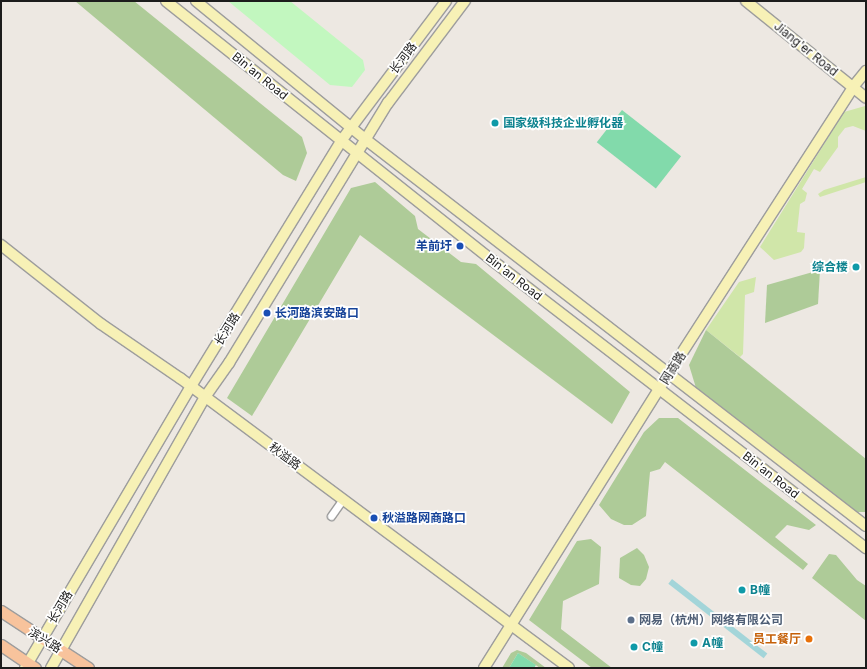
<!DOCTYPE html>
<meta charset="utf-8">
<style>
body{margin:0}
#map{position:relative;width:867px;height:669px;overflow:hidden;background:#ede8e2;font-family:Inter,"Noto Sans SC",sans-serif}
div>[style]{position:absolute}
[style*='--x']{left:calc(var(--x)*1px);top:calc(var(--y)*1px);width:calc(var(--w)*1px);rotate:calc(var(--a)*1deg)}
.grass>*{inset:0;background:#d0e6a9}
.forest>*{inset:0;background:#aecb98}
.park>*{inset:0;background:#c2f7bf}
.pitch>*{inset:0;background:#82daab;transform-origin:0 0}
.water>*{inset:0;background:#a3d5d9;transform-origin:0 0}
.roads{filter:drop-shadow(1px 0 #9d9d9d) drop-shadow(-1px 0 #9d9d9d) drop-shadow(0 1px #9d9d9d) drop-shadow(0 -1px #9d9d9d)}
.street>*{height:7px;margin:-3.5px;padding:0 3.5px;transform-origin:3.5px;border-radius:3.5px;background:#fff}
.secondary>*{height:10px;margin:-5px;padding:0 5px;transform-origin:5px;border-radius:5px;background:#f7f1b6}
.primary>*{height:11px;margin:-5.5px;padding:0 5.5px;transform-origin:5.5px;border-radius:5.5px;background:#f8c39c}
.dots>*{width:11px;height:11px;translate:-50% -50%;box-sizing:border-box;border:2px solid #fff;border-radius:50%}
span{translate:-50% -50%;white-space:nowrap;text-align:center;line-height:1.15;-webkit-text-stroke:3.5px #fff;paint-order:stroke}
.street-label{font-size:12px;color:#1c1c1c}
.culture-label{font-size:12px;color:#0d838f;font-weight:700}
.left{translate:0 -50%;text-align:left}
.right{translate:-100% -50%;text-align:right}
.transit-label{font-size:12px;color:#164399;font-weight:700}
.service-label{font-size:12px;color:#4e5e75;font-weight:700}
.food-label{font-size:12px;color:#c56008;font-weight:700}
.frame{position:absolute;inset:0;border:2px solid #1c1c1c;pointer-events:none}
</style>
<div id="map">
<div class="grass">
<i style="clip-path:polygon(865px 106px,866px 131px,853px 126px,845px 128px,838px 137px,838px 147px,820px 172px,814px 169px,802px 189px,807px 193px,805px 201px,800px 204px,797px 232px,805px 233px,804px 248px,801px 252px,774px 260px,760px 247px,844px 112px)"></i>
<i style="clip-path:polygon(866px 177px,866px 182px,820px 197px,818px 194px,824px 190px)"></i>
<i style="clip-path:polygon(756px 277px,754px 292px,745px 295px,743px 354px,740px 357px,706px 330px,739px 282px)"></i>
</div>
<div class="forest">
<i style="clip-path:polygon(75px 1px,134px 1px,302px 137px,307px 153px,296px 181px,283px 175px)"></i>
<i style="clip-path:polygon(375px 182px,415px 216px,418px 229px,461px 262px,476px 264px,630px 392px,612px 424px,360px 235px,252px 416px,227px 398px,351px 188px)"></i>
<i style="clip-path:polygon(820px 270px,818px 304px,765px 323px,767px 285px)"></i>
<i style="clip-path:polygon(706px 330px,866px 459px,866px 512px,855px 512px,696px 388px,689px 365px)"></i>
<i style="clip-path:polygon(659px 418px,678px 418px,816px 525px,809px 530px,787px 525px,775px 537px,808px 564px,803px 570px,665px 462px,660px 469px,650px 472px,646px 516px,632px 525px,624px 525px,611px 519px,599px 505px,644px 432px)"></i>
<i style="clip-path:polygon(591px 539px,601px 547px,599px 584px,563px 601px,561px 629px,612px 668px,592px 668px,529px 620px,577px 541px)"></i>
<i style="clip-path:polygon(637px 548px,644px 555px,649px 567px,646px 579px,640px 586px,631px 585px,619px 578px,620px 558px)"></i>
<i style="clip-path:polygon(829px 554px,836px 555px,857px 580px,866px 586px,866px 621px,812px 578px)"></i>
<i style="clip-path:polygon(517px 650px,526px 653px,546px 668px,540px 668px,518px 653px,509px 668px,502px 668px,511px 653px)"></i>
</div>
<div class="park">
<i style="clip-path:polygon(228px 1px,290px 1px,363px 60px,365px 70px,352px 87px,330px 85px)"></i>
</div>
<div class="pitch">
<i style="left:622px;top:110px;width:75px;height:41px;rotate:38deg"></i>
<i style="clip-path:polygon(518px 653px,536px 665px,534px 668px,509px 668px)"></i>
</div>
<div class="water">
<i style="left:672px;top:579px;width:121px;height:6px;rotate:38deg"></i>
</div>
<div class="roads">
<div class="street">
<i style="--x:331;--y:516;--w:21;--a:-55"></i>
</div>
<div class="secondary">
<i style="--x:166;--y:1;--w:418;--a:38.5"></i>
<i style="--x:493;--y:261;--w:471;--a:37.6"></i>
<i style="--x:196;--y:1;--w:218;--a:39.2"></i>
<i style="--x:365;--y:139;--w:633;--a:37.68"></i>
<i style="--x:746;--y:1;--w:154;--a:38.9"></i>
<i style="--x:1;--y:245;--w:127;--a:38.3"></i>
<i style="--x:101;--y:324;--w:96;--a:34.4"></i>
<i style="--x:180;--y:378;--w:485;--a:36.7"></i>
<i style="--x:25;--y:668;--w:327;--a:-59.5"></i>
<i style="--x:191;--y:386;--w:287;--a:-58.5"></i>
<i style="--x:341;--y:141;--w:175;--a:-53.1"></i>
<i style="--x:51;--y:668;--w:312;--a:-60.4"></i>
<i style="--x:205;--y:397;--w:42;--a:-54.8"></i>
<i style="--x:229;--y:363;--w:305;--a:-58.6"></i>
<i style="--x:388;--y:103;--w:128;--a:-53"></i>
<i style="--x:484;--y:668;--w:348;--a:-57.9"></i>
<i style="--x:669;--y:373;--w:340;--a:-57.2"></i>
<i style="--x:853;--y:87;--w:21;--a:-51"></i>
</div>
<div class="primary">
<i style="--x:1;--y:611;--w:104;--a:33.2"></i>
<i style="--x:1;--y:645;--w:41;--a:34.1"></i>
</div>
</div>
<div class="dots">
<i style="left:495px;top:123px;background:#0f9aa8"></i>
<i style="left:460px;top:246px;background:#1a4fb4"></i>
<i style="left:856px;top:267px;background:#0f9aa8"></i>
<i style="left:267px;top:313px;background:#1a4fb4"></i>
<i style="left:374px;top:518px;background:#1a4fb4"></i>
<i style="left:742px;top:590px;background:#0f9aa8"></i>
<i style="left:631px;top:620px;background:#5c6f8a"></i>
<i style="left:809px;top:639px;background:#e8710a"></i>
<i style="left:694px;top:643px;background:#0f9aa8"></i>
<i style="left:634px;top:647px;background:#0f9aa8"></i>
</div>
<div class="street-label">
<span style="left:806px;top:49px;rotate:39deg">Jiang'er Road</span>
<span style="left:403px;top:58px;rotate:-53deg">长河路</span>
<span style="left:260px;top:76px;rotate:39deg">Bin'an Road</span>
<span style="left:514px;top:277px;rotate:38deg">Bin'an Road</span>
<span style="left:227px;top:329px;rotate:-58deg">长河路</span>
<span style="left:673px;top:368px;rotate:-58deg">网商路</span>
<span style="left:285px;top:456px;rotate:37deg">秋溢路</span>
<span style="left:771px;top:475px;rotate:38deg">Bin'an Road</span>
<span style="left:60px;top:607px;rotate:-59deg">长河路</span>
<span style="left:45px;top:640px;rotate:32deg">滨兴路</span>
</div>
<div class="culture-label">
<span class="left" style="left:503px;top:123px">国家级科技企业孵化器</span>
<span class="right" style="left:848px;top:267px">综合楼</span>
<span class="left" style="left:750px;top:590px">B幢</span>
<span class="left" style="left:702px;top:643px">A幢</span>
<span class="left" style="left:642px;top:647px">C幢</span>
</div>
<div class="transit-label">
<span class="right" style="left:452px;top:246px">羊前圩</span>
<span class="left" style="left:275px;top:313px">长河路滨安路口</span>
<span class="left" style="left:382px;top:518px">秋溢路网商路口</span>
</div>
<div class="service-label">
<span class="left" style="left:639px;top:620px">网易（杭州）网络有限公司</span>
</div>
<div class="food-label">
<span class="right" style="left:801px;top:639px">员工餐厅</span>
</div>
<div class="frame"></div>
</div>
